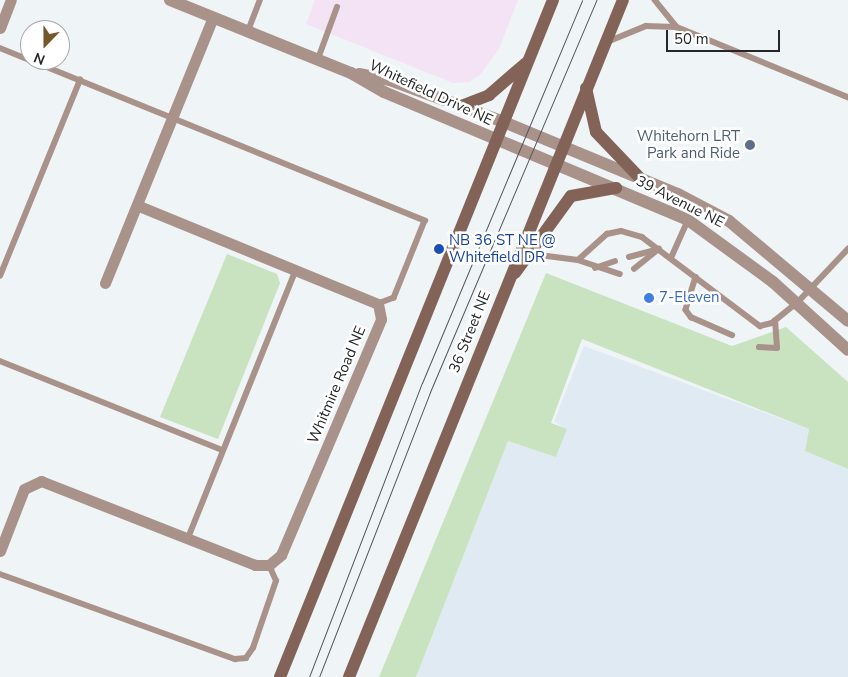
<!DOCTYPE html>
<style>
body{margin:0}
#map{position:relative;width:848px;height:677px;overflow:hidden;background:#eff4f7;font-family:"Nunito Sans",sans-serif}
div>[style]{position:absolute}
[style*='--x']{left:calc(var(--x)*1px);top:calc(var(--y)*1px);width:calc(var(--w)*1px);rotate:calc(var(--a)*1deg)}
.commercial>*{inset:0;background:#f4e3f4}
.built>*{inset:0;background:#dfeaf3}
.green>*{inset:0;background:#c9e3c0}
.service>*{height:5.5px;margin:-2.75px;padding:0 2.75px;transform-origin:2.75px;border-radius:2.75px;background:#a89289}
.minor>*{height:11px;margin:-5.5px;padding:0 5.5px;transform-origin:5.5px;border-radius:5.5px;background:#a89289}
.tertiary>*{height:12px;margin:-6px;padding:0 6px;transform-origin:6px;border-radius:6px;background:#a89289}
.secondary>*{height:12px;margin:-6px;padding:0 6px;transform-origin:6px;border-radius:6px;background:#836357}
.tram>*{height:1px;margin:-0.5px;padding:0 0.5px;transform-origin:0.5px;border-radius:0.5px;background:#535657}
.dots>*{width:14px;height:14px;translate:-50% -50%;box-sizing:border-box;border:2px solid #fff;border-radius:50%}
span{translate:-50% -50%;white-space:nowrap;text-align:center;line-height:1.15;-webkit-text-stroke:5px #fff;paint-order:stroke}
.street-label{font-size:15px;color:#242627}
.service-label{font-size:15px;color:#4e5e75}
.right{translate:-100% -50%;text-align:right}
.transit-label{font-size:15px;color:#164399}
.left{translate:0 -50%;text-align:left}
.shop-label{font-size:15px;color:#366cbe}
.north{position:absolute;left:20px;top:20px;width:50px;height:50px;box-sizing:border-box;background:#fff;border:1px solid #a7a8a9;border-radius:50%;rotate:202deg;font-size:14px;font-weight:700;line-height:20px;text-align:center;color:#242627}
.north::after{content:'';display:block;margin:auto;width:18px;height:22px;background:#74572b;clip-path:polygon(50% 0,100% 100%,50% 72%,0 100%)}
.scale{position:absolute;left:666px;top:30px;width:114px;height:22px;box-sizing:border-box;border:2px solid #242627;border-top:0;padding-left:6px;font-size:15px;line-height:18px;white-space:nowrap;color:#242627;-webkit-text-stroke:4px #fff;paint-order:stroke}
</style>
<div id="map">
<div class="commercial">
<i style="clip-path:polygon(315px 0,518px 0,499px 49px,480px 75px,469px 82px,453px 83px,306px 24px)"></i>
</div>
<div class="built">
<i style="clip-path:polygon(584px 346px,809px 429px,805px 451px,848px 469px,848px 677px,416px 677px,508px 441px,557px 456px,566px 430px,554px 421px)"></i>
</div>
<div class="green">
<i style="clip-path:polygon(227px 254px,277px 274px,280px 283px,218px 439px,160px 417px)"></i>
<i style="clip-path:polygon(546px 273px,732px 346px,786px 327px,848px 382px,848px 469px,805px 451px,809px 429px,582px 339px,551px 423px,567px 429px,556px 457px,508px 441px,416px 677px,379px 677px)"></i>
</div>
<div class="service">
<i style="--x:655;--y:0;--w:35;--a:51"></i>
<i style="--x:677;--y:27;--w:185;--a:22.3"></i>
<i style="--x:248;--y:31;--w:33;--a:-69"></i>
<i style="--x:607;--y:42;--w:42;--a:-22.3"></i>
<i style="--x:646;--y:26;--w:29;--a:2"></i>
<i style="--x:0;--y:48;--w:459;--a:22.1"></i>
<i style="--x:425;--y:221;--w:83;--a:111.9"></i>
<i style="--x:394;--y:298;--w:17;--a:159"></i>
<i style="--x:318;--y:59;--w:55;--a:-69.9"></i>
<i style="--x:532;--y:254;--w:46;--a:7.4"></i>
<i style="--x:578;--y:260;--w:39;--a:-42"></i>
<i style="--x:607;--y:234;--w:14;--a:-12"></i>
<i style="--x:621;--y:231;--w:22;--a:16"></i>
<i style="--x:642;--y:237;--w:148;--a:37"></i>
<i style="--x:760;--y:326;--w:12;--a:-14"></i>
<i style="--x:772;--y:323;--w:33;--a:-39"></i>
<i style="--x:798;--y:302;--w:73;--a:-46.7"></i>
<i style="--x:629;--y:257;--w:30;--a:-15"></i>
<i style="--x:671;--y:258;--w:42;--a:-65.9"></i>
<i style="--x:578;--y:260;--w:44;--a:18.4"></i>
<i style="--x:595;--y:268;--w:21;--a:-19"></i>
<i style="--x:634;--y:269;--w:32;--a:-39"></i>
<i style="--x:0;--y:276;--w:212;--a:-67.8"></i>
<i style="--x:696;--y:277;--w:34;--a:107"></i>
<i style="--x:686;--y:310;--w:9;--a:54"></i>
<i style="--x:691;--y:317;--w:45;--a:23.7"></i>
<i style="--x:759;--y:347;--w:18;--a:3"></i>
<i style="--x:777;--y:348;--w:27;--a:-94"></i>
<i style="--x:0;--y:361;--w:239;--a:21.8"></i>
<i style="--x:188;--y:538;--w:290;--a:-68.1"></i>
<i style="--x:0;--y:574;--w:250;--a:19.9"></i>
<i style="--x:235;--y:659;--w:11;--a:-5"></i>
<i style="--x:246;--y:658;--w:12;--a:-55"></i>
<i style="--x:253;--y:648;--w:71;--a:-71.1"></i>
<i style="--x:276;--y:581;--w:17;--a:-114"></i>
</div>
<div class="minor">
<i style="--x:0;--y:28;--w:30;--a:-69"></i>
<i style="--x:105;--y:283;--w:287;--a:-67.9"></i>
<i style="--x:0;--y:551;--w:66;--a:-68.8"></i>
<i style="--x:24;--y:489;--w:19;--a:-25"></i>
<i style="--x:41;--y:481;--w:230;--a:21.4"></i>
<i style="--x:255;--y:565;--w:14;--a:0"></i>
<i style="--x:269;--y:565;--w:16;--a:-40"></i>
<i style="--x:281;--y:555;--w:256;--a:-67"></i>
<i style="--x:381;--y:319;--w:15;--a:-101"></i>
<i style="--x:378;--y:304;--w:258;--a:-157.7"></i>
</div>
<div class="tertiary">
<i style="--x:170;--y:0;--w:195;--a:22"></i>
<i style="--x:351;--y:73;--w:38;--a:30"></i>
<i style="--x:384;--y:92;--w:330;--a:22.8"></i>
<i style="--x:688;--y:220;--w:105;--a:36.1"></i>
<i style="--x:773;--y:282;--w:101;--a:42.2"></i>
<i style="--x:359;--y:74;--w:32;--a:11"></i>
<i style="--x:390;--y:80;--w:121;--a:20.2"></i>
<i style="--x:504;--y:122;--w:188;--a:22.5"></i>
<i style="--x:678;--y:194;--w:58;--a:27.9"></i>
<i style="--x:729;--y:221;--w:155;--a:40"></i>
</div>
<div class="secondary">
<i style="--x:586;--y:88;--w:45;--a:77.2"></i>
<i style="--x:596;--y:132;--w:62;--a:46.3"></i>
<i style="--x:461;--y:106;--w:30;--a:-21"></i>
<i style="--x:489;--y:95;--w:49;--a:-40.9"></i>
<i style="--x:515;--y:273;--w:95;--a:-54"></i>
<i style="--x:571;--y:196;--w:46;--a:-10.1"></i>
<i style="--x:280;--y:677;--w:730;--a:-68.04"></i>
<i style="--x:349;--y:677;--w:730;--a:-67.97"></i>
</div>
<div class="tram">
<i style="--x:309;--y:677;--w:315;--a:-69"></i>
<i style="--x:422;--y:383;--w:415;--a:-67.3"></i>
<i style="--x:319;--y:677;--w:306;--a:-68.7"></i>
<i style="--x:430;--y:392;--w:426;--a:-67"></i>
</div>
<div class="dots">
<i style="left:750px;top:145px;background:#5c6f8a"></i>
<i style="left:439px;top:249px;background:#1a4fb4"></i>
<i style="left:649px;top:298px;background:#3f7fe0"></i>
</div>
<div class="street-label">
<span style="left:431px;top:93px;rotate:25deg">Whitefield Drive NE</span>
<span style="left:680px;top:202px;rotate:27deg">39 Avenue NE</span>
<span style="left:470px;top:332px;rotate:-68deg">36 Street NE</span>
<span style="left:337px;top:385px;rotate:-67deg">Whitmire Road NE</span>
</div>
<div class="service-label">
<span class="right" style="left:740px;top:145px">Whitehorn LRT<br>Park and Ride</span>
</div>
<div class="transit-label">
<span class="left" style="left:449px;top:249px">NB 36 ST NE @<br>Whitefield DR</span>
</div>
<div class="shop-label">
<span class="left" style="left:659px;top:298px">7-Eleven</span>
</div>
<div class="north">N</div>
<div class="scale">50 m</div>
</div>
